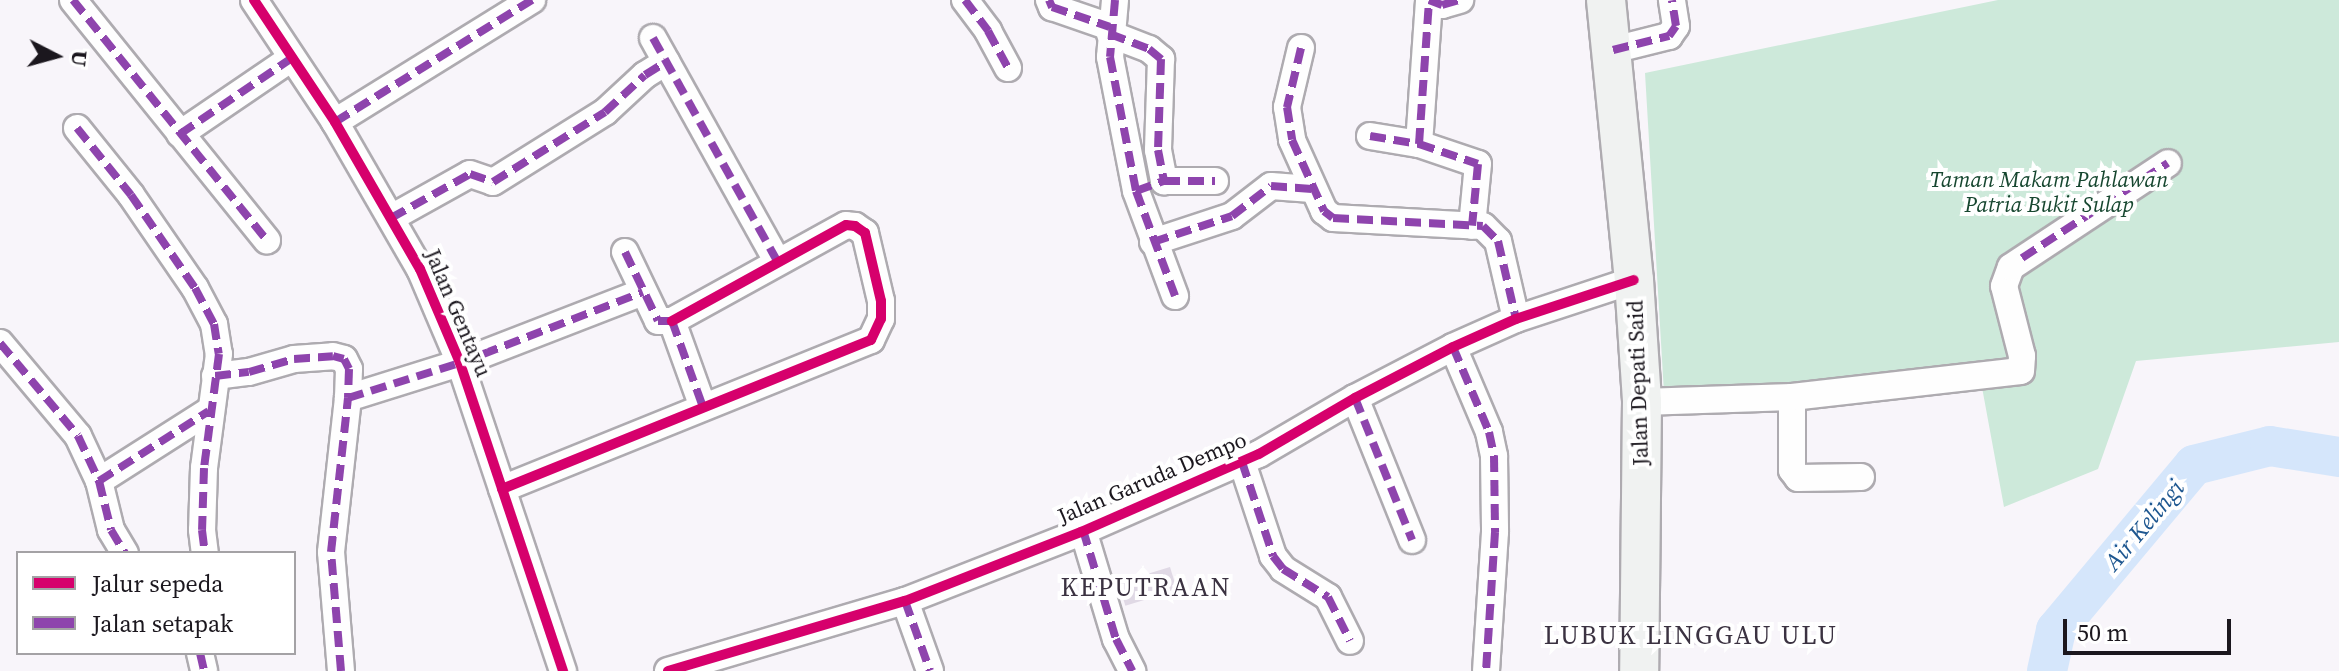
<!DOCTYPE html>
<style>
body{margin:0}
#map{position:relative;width:2339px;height:671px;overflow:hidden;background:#f8f5fa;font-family:"Source Serif 4",serif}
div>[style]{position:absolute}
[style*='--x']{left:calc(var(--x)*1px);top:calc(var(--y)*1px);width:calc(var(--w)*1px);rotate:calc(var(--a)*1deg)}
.green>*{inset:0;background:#cde9da}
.river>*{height:40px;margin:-20px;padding:0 20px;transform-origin:20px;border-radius:20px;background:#d5e6fb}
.building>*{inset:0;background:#e0d9e5;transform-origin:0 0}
.roads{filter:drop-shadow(2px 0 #aeabb0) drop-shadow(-2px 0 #aeabb0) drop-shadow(0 2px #aeabb0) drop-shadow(0 -2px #aeabb0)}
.street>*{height:26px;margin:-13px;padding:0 13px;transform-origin:13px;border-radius:13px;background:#fefefe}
.secondary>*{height:38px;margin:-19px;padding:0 19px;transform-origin:19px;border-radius:19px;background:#f0f2f1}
.quiet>*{height:8px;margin-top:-4px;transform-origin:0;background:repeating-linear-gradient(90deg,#8e44ad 0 16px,transparent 0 24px)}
.cycleway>*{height:10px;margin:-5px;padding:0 5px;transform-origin:5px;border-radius:5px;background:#d6006c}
span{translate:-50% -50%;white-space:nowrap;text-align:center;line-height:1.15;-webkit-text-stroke:8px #fff;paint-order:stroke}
.park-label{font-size:22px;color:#174730;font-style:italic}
.street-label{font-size:22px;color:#1b171e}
.water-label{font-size:24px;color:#1e5790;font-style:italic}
.quarter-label{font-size:26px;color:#3b3241;letter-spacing:2px}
.legend{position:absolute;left:16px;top:551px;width:280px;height:104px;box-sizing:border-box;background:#fff;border:2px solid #a4a2a5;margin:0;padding:10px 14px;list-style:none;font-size:24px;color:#1b171e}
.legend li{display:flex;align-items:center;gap:16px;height:40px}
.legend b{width:40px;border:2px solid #a4a2a5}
.north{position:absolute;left:16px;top:16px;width:80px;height:80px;-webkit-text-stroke:6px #fff;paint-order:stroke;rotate:96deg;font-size:22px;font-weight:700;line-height:32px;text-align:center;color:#1b171e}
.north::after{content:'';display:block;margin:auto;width:28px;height:36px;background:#1b171e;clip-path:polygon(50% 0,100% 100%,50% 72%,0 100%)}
.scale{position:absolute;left:2063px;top:619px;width:168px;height:36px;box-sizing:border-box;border:4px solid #1b171e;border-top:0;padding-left:10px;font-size:24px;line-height:28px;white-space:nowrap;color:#1b171e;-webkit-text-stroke:6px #fff;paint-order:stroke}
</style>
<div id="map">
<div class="green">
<i style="clip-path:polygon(1998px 0,2339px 0,2339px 342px,2136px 361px,2098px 469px,2004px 507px,1979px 371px,1664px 393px,1645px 73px)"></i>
</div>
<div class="river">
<i style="--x:2047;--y:671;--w:42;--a:-77.6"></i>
<i style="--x:2056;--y:630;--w:215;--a:-50.1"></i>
<i style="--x:2194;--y:465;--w:78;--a:-14"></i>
<i style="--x:2270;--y:446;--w:70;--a:9.1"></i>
</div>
<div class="building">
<i style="left:1170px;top:567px;width:24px;height:54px;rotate:73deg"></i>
<i style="left:1663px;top:623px;width:50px;height:21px;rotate:2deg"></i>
</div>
<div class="roads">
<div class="street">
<i style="--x:73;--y:0;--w:309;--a:51.1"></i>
<i style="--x:254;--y:0;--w:146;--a:56.4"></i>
<i style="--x:335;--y:122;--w:170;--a:60"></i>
<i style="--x:420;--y:269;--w:102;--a:66.9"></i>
<i style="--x:460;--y:363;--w:325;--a:71.5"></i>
<i style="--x:965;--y:0;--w:39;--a:53"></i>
<i style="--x:988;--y:31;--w:42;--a:61.6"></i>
<i style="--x:1049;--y:0;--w:8;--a:67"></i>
<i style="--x:1052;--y:7;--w:61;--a:19"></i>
<i style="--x:1115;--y:0;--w:57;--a:95"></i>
<i style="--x:1110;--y:57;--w:136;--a:79"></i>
<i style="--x:1136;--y:191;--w:112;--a:69.6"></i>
<i style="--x:1429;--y:0;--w:14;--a:21"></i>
<i style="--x:1442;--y:5;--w:19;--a:-16"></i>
<i style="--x:1110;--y:34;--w:42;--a:21"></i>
<i style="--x:1149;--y:49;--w:16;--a:40"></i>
<i style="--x:1161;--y:59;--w:91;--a:91.9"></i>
<i style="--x:1158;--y:150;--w:32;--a:79"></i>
<i style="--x:1164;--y:181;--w:51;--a:0"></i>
<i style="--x:653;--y:38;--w:255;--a:60.9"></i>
<i style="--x:1301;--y:48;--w:61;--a:103.3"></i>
<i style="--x:1287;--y:107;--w:33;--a:81"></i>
<i style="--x:1292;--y:140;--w:78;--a:65.7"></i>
<i style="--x:1324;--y:211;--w:11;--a:38"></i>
<i style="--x:1333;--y:218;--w:150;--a:3.1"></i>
<i style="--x:1483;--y:226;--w:21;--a:45"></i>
<i style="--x:1498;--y:241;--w:80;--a:77"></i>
<i style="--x:1613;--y:50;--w:58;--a:-14"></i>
<i style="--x:1669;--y:36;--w:12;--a:-55"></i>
<i style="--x:1676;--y:26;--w:26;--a:-99"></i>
<i style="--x:335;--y:122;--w:232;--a:-31.8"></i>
<i style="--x:77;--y:128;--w:86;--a:51.1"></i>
<i style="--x:131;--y:195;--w:113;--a:55.5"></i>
<i style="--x:195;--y:288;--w:41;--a:62.2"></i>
<i style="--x:214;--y:324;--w:30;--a:81"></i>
<i style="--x:219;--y:354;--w:115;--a:97.5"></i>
<i style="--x:204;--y:468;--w:62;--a:91.8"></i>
<i style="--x:202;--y:530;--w:23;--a:83"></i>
<i style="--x:180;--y:134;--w:135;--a:-34.2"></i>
<i style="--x:1370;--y:136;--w:50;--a:9.3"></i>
<i style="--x:1419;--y:144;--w:144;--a:-86"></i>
<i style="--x:1419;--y:144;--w:62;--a:18.7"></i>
<i style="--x:1478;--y:164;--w:62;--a:95.5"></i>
<i style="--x:391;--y:218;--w:90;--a:-29.1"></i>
<i style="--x:470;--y:174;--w:24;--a:19"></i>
<i style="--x:493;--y:182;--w:132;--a:-32"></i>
<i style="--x:605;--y:112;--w:54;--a:-42.8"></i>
<i style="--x:645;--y:75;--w:25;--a:-32"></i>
<i style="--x:1153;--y:242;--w:83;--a:-18.2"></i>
<i style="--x:1232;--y:216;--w:49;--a:-37.6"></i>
<i style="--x:1271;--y:186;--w:41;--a:4.2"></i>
<i style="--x:625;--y:252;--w:76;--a:64.4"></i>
<i style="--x:658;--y:321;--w:14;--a:0"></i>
<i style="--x:672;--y:321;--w:91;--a:70.2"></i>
<i style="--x:0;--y:343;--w:121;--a:50"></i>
<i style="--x:78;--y:436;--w:50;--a:65"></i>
<i style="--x:99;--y:481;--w:50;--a:76.2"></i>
<i style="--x:111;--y:530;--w:27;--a:59"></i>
<i style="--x:1453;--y:347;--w:92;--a:67"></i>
<i style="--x:1489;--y:432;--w:25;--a:78"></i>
<i style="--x:1494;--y:456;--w:76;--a:89.2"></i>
<i style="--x:1495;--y:532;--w:139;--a:93.7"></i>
<i style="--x:215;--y:376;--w:34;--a:-7"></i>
<i style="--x:249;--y:372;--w:47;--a:-16.1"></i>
<i style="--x:294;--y:359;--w:39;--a:-4"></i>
<i style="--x:333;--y:356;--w:11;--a:15"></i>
<i style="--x:344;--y:359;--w:11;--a:63"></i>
<i style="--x:349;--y:369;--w:29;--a:92"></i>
<i style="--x:1792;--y:397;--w:73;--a:90"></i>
<i style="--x:1792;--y:470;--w:10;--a:53"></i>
<i style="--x:1798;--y:478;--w:63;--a:-0.9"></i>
<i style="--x:1355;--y:398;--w:153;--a:68.1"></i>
<i style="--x:1642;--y:402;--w:150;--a:-1.9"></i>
<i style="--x:1792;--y:397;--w:230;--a:-6.5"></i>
<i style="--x:2021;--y:371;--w:15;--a:-86"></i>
<i style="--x:2022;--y:356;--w:72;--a:-104.4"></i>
<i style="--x:2004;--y:286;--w:20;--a:-70"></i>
<i style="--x:2011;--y:267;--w:188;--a:-33.5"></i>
<i style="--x:1242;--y:462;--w:99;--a:71.7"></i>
<i style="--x:1273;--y:556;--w:16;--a:52"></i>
<i style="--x:1283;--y:569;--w:53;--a:31.9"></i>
<i style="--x:1328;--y:597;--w:49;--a:63.4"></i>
<i style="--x:99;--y:481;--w:130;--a:-32.5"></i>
<i style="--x:502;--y:489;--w:398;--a:-22"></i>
<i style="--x:871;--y:340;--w:23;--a:-65"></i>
<i style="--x:881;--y:319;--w:18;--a:-90"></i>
<i style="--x:881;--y:301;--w:70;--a:-103.2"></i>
<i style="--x:865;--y:233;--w:12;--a:-145"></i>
<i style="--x:855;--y:226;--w:9;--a:-174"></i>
<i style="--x:846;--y:225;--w:199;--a:151.1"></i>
<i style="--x:1083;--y:530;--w:114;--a:73.2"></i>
<i style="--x:1116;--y:639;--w:36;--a:63"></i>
<i style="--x:905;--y:601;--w:74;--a:70.3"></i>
<i style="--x:200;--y:653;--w:18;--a:77"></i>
<i style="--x:341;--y:671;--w:119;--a:-94.8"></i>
<i style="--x:331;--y:552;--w:155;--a:-83.7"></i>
<i style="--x:348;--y:398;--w:117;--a:-17.4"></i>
<i style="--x:460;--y:363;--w:196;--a:-21.2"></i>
<i style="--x:668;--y:671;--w:247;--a:-16.5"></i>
<i style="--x:905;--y:601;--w:189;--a:-21.4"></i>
<i style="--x:1081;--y:532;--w:194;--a:-23.7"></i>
<i style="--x:1259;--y:454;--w:111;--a:-30.3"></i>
<i style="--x:1355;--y:398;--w:110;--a:-27.5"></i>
<i style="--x:1453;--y:347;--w:69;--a:-24"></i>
<i style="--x:1516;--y:319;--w:124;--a:-18.3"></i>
</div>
<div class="secondary">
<i style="--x:1606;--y:0;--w:281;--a:84.3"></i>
<i style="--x:1634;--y:280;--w:122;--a:86.2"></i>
<i style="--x:1642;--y:402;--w:269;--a:90.6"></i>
</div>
</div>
<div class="quiet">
<i style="--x:73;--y:0;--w:309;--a:51.1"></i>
<i style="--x:965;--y:0;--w:39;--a:53"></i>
<i style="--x:988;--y:31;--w:42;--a:61.6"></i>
<i style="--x:1049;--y:0;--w:8;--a:67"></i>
<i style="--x:1052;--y:7;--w:61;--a:19"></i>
<i style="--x:1115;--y:0;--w:57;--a:95"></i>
<i style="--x:1110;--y:57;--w:136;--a:79"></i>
<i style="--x:1136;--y:191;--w:112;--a:69.6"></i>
<i style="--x:1429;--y:0;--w:14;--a:21"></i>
<i style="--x:1442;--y:5;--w:19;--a:-16"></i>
<i style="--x:1110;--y:34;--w:42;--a:21"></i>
<i style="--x:1149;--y:49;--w:16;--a:40"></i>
<i style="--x:1161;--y:59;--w:91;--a:91.9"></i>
<i style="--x:1158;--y:150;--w:32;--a:79"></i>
<i style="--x:1164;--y:181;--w:51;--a:0"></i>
<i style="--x:653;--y:38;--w:255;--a:60.9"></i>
<i style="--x:1301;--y:48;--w:61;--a:103.3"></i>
<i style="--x:1287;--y:107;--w:33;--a:81"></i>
<i style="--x:1292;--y:140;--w:78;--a:65.7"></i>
<i style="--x:1324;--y:211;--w:11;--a:38"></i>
<i style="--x:1333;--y:218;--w:150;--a:3.1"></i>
<i style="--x:1483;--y:226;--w:21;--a:45"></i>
<i style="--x:1498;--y:241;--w:80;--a:77"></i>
<i style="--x:1613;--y:50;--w:58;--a:-14"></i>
<i style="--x:1669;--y:36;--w:12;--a:-55"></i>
<i style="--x:1676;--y:26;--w:26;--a:-99"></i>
<i style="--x:335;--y:122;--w:232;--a:-31.8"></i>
<i style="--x:77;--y:128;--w:86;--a:51.1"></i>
<i style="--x:131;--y:195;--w:113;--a:55.5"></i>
<i style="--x:195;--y:288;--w:41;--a:62.2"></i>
<i style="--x:214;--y:324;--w:30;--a:81"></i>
<i style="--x:219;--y:354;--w:115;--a:97.5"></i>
<i style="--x:204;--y:468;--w:62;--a:91.8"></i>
<i style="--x:202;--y:530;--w:23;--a:83"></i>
<i style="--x:180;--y:134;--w:135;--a:-34.2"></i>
<i style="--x:1370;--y:136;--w:50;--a:9.3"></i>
<i style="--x:1419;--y:144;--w:144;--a:-86"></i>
<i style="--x:1419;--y:144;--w:62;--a:18.7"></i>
<i style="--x:1478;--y:164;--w:62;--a:95.5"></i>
<i style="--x:1136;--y:191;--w:30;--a:-20"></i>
<i style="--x:391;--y:218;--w:90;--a:-29.1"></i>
<i style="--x:470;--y:174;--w:24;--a:19"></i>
<i style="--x:493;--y:182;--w:132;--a:-32"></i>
<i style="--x:605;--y:112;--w:54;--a:-42.8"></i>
<i style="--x:645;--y:75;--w:25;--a:-32"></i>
<i style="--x:1153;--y:242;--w:83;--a:-18.2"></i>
<i style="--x:1232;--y:216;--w:49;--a:-37.6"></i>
<i style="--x:1271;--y:186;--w:41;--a:4.2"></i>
<i style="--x:625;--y:252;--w:76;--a:64.4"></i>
<i style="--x:658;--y:321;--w:14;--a:0"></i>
<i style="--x:672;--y:321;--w:91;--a:70.2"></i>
<i style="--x:2022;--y:258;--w:174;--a:-33.1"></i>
<i style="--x:0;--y:343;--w:121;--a:50"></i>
<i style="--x:78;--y:436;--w:50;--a:65"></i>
<i style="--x:99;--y:481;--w:50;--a:76.2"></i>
<i style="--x:111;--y:530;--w:27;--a:59"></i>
<i style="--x:1453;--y:347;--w:92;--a:67"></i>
<i style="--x:1489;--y:432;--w:25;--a:78"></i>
<i style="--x:1494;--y:456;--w:76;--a:89.2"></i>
<i style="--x:1495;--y:532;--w:139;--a:93.7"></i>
<i style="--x:215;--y:376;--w:34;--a:-7"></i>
<i style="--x:249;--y:372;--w:47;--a:-16.1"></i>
<i style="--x:294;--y:359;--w:39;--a:-4"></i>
<i style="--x:333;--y:356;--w:11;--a:15"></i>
<i style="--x:344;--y:359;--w:11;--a:63"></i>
<i style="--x:349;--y:369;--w:29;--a:92"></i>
<i style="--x:1355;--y:398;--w:153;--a:68.1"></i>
<i style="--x:1242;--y:462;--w:99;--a:71.7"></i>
<i style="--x:1273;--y:556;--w:16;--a:52"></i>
<i style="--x:1283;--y:569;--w:53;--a:31.9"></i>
<i style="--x:1328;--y:597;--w:49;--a:63.4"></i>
<i style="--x:99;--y:481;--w:130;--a:-32.5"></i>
<i style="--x:1083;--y:530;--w:114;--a:73.2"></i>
<i style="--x:1116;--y:639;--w:36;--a:63"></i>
<i style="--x:905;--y:601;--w:74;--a:70.3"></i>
<i style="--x:200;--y:653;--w:18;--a:77"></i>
<i style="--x:341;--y:671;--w:119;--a:-94.8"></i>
<i style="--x:331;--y:552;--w:155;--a:-83.7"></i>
<i style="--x:348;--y:398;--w:117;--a:-17.4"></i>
<i style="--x:460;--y:363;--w:196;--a:-21.2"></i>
</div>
<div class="cycleway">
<i style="--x:254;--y:0;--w:146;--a:56.4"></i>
<i style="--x:335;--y:122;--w:170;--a:60"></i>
<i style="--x:420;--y:269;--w:102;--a:66.9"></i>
<i style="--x:460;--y:363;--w:325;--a:71.5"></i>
<i style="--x:502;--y:489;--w:398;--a:-22"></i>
<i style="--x:871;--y:340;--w:23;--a:-65"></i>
<i style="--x:881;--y:319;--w:18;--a:-90"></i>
<i style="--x:881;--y:301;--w:70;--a:-103.2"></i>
<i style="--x:865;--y:233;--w:12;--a:-145"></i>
<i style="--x:855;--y:226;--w:9;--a:-174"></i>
<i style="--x:846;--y:225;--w:199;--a:151.1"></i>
<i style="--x:668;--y:671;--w:247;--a:-16.5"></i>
<i style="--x:905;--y:601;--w:189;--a:-21.4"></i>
<i style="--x:1081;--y:532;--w:194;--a:-23.7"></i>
<i style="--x:1259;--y:454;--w:111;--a:-30.3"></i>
<i style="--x:1355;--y:398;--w:110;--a:-27.5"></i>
<i style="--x:1453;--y:347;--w:69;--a:-24"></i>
<i style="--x:1516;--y:319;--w:124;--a:-18.3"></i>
</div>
<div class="park-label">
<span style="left:2049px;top:192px">Taman Makam Pahlawan<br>Patria Bukit Sulap</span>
</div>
<div class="street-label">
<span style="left:458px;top:313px;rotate:67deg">Jalan Gentayu</span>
<span style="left:1638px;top:383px;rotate:-92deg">Jalan Depati Said</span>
<span style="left:1152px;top:478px;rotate:-23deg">Jalan Garuda Dempo</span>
</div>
<div class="water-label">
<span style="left:2144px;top:525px;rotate:-50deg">Air Kelingi</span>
</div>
<div class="quarter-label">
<span style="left:1146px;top:588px">KEPUTRAAN</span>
<span style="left:1691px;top:636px">LUBUK LINGGAU ULU</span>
</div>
<ul class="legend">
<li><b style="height:10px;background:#d6006c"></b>Jalur sepeda</li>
<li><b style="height:10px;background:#8e44ad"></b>Jalan setapak</li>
</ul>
<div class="north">U</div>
<div class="scale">50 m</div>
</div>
